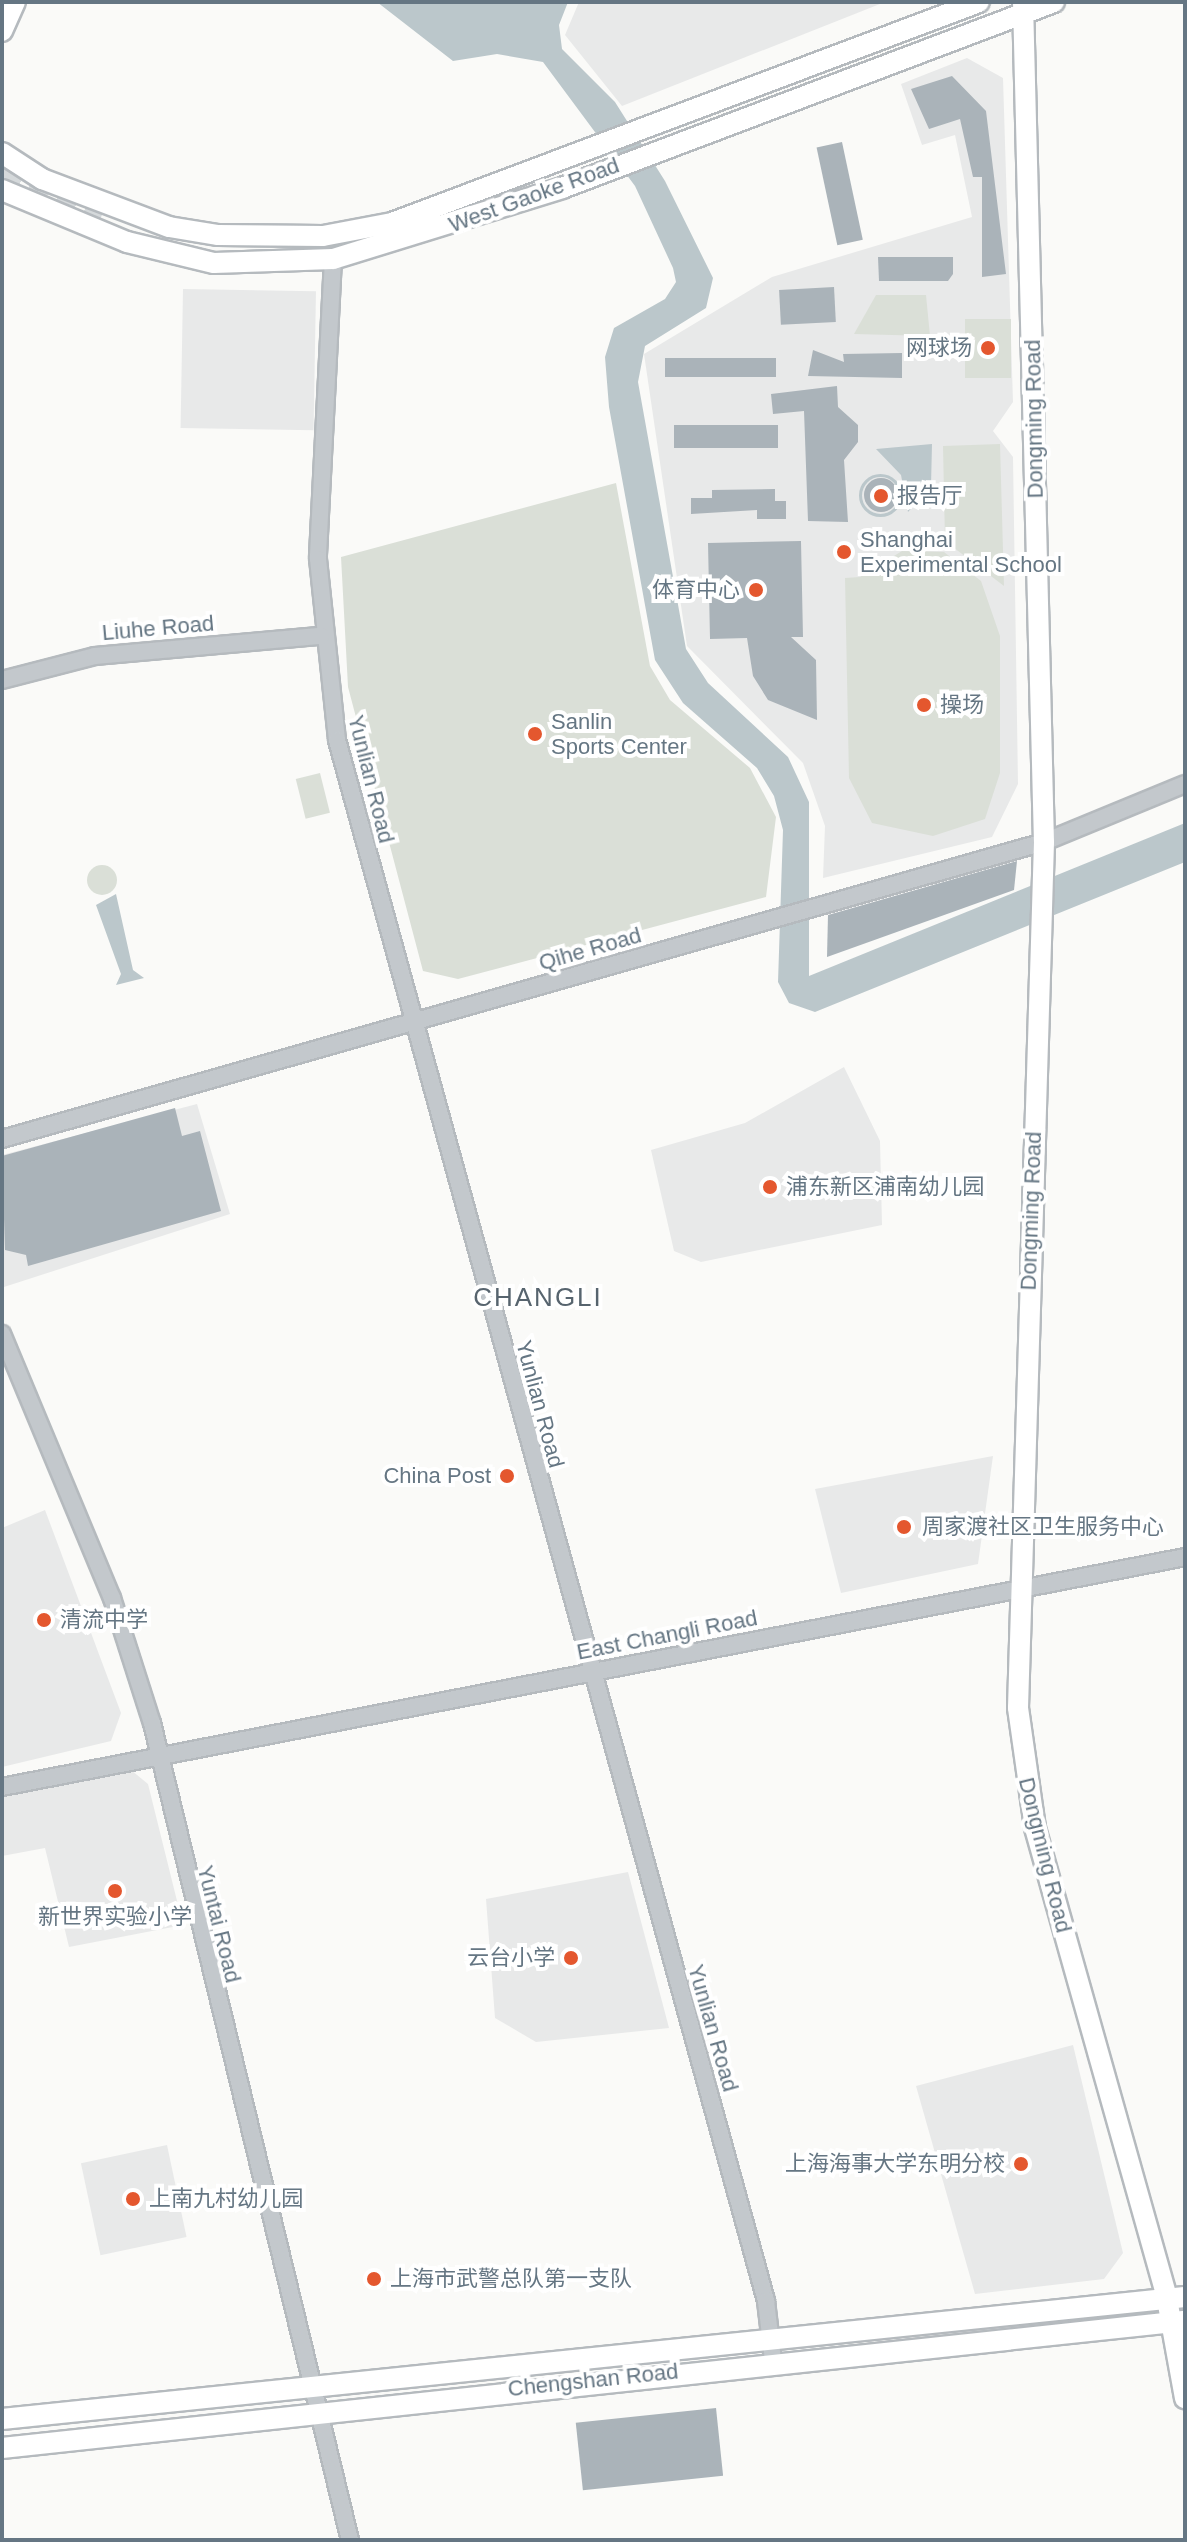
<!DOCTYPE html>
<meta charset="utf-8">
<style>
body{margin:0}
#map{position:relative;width:1187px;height:2542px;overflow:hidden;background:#fafaf8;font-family:Arial,"Noto Sans SC",sans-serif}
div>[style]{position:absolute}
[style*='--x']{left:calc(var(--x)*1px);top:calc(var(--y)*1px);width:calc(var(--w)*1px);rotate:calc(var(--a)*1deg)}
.built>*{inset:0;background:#e8e9e9;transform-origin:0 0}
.green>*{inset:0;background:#dadfd7;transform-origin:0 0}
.round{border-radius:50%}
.water>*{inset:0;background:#bbc7cb}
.stream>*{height:3px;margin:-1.5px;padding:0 1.5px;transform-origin:1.5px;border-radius:1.5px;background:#bbc7cb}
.stream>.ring{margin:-1.5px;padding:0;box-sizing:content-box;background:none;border:3px solid #bbc7cb;border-radius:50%}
.building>*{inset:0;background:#aab3b9;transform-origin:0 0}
.major-tunnel>*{height:20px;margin-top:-10px;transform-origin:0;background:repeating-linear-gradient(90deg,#d5d9db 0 20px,transparent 0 30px)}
.roads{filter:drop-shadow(2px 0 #b5babe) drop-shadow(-2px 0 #b5babe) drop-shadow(0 2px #b5babe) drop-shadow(0 -2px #b5babe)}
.minor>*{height:16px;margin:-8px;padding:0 8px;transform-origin:8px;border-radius:8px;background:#c3c8cc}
.major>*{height:20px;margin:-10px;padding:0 10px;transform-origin:10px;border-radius:10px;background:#fff}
.dots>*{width:22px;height:22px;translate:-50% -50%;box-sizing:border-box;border:4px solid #fff;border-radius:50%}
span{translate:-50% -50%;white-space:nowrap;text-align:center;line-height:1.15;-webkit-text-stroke:8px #fff;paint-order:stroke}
.street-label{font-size:22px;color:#657683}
.poi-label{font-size:22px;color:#657683}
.right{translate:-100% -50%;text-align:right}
.left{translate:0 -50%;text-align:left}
.quarter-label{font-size:26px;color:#57646e;letter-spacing:2px}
.frame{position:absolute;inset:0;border:4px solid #657683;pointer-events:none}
</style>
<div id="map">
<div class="built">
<i style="clip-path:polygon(579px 2px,885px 2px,622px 106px,565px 35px)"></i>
<i style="clip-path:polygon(967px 58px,1003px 78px,1013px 402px,993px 431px,1013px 457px,1018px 784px,992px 837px,823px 878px,825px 826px,803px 763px,687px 646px,644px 354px,772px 277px,972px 217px,955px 135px,922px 145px,901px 84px)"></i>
<i style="left:183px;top:289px;width:133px;height:139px;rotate:1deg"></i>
<i style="clip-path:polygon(844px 1067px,880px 1141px,882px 1225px,701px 1262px,674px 1251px,651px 1150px,745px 1123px)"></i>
<i style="clip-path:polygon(197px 1104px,230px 1214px,4px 1287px,2px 1155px)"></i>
<i style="clip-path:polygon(993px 1456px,978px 1564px,841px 1593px,815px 1489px)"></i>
<i style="clip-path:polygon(45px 1510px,121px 1713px,111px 1741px,2px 1767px,2px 1528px)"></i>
<i style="clip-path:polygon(131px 1770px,148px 1784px,183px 1925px,69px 1947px,45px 1848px,2px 1856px,2px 1796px)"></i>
<i style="clip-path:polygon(628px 1872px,669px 2028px,536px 2042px,495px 2018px,486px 1899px)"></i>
<i style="clip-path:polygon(1073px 2045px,1123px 2253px,1104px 2279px,975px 2294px,916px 2086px)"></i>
<i style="left:167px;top:2145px;width:94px;height:88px;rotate:78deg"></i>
</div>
<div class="green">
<i style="clip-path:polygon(876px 295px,926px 295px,930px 336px,854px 334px)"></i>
<i style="left:965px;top:319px;width:46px;height:59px"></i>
<i style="clip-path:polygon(1000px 444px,1004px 586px,945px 541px,943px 446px)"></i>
<i style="clip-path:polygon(616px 483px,650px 666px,670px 700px,750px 768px,776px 817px,766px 897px,458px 979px,423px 971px,348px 687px,341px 557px)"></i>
<i style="clip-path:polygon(902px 551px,944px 552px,981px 581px,1000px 636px,1000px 773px,985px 819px,933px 836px,872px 823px,849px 778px,845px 578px,860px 577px)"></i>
<i style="left:320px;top:773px;width:41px;height:25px;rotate:76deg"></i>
<i class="round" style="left:87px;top:865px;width:30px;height:30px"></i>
</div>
<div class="water">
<i style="clip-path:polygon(377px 2px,568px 2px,559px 25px,562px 49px,615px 102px,665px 181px,713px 278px,706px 308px,645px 346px,638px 382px,686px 649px,708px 683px,788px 757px,809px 802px,809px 976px,1185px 823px,1185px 862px,815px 1012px,789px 1003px,778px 982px,783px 830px,774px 796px,757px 768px,683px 703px,655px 660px,609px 407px,605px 357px,614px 328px,665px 299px,676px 282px,673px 268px,635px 186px,543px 62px,497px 54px,453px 61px)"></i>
<i style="clip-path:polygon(932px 444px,931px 486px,908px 512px,901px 475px,876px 449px)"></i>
<i style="clip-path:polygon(116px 894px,133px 970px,144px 978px,116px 985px,121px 974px,96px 905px)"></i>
</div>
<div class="stream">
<i class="ring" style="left:860px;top:475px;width:37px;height:37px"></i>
</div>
<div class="building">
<i style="clip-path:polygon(952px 76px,986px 111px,1006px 274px,982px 277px,982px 177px,973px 177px,960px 119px,929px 129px,911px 89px)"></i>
<i style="left:842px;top:142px;width:100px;height:26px;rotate:78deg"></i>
<i style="clip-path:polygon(878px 257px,953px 257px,953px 274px,948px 281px,879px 281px)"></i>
<i style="left:834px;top:287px;width:35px;height:55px;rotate:87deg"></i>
<i style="clip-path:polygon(813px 350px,844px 362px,843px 354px,902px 353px,902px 378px,808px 376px)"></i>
<i style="left:776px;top:358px;width:19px;height:111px;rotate:90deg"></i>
<i style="clip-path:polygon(837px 386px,838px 407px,858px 425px,858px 442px,844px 460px,848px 522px,808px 521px,804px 411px,773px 414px,771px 394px)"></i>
<i style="left:674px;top:425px;width:104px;height:23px"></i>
<i class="round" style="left:864px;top:478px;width:34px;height:34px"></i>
<i style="clip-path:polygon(775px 489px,775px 501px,786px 501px,786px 519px,757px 519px,757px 510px,691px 514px,691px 498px,712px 498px,712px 490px)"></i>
<i style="clip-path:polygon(801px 541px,803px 637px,791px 637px,816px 660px,817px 720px,768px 700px,753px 676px,747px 638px,710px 639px,708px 543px)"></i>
<i style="clip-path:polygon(1017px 861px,1014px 890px,827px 957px,828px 915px)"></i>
<i style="clip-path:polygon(175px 1108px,182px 1136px,200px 1131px,221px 1211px,28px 1266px,26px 1255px,5px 1250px,2px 1156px)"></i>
<i style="left:716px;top:2408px;width:68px;height:141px;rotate:84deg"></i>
</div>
<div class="major-tunnel">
<i style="--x:2;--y:174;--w:108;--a:24"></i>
</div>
<div class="roads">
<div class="minor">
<i style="--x:333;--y:259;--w:300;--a:92.9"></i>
<i style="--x:318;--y:559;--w:182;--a:84"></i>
<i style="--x:337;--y:740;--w:1619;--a:74.63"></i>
<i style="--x:766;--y:2301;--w:60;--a:83.3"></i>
<i style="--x:2;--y:680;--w:96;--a:-14.5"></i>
<i style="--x:95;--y:656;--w:227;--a:-5.1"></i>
<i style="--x:2;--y:1139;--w:1084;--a:-15.91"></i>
<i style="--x:1044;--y:842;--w:152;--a:-22.4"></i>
<i style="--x:2;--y:1334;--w:286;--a:67.4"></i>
<i style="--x:112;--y:1598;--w:131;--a:72.3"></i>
<i style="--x:152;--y:1723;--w:841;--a:76.38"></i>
<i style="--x:2;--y:1787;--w:1205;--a:-11"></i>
</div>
<div class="major">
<i style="--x:1023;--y:2;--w:840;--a:88.57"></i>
<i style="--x:1044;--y:842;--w:866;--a:91.72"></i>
<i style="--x:1018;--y:1708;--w:121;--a:81.9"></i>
<i style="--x:1035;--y:1828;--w:489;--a:74.3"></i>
<i style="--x:1167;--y:2299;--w:101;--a:79.7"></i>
<i style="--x:2;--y:31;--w:32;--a:-66"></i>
<i style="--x:2;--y:153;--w:48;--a:33"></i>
<i style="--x:42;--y:179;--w:136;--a:20.7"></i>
<i style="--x:169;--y:227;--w:50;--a:9.3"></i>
<i style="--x:218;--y:235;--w:105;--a:0.5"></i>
<i style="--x:323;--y:236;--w:70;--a:-10.7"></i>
<i style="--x:392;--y:223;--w:627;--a:-20.63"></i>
<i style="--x:2;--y:190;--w:135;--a:22.6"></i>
<i style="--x:127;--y:242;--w:89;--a:13.6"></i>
<i style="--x:214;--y:263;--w:119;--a:-1.9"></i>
<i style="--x:333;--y:259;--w:240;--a:-17.2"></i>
<i style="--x:562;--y:188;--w:526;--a:-20.71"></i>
<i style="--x:2;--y:2419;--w:1189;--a:-5.89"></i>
<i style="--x:2;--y:2448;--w:1188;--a:-6.14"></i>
</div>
</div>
<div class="dots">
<i style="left:988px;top:348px;background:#e4572e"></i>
<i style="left:881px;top:496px;background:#e4572e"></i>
<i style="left:844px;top:552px;background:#e4572e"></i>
<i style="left:756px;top:590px;background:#e4572e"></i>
<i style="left:924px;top:705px;background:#e4572e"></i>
<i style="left:535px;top:734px;background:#e4572e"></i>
<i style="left:770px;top:1187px;background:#e4572e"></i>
<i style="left:507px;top:1476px;background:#e4572e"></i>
<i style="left:904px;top:1527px;background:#e4572e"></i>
<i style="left:44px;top:1620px;background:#e4572e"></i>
<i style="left:115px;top:1891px;background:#e4572e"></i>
<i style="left:571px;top:1958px;background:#e4572e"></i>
<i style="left:1021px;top:2164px;background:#e4572e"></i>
<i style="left:133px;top:2199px;background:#e4572e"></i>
<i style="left:374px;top:2279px;background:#e4572e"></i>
</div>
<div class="street-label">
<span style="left:534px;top:195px;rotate:-20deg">West Gaoke Road</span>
<span style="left:1034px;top:419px;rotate:-91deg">Dongming Road</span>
<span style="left:158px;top:628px;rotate:-5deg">Liuhe Road</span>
<span style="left:371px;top:779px;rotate:76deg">Yunlian Road</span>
<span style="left:590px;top:949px;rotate:-16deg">Qihe Road</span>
<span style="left:1031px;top:1211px;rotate:-88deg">Dongming Road</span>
<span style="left:540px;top:1404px;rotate:75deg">Yunlian Road</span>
<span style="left:667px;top:1635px;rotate:-11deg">East Changli Road</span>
<span style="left:1045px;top:1855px;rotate:76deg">Dongming Road</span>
<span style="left:219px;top:1924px;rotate:76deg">Yuntai Road</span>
<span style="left:713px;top:2028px;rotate:74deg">Yunlian Road</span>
<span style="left:593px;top:2380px;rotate:-6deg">Chengshan Road</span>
</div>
<div class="poi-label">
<span class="right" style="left:972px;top:348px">网球场</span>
<span class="left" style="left:897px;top:496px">报告厅</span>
<span class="left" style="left:860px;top:552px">Shanghai<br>Experimental School</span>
<span class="right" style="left:740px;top:590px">体育中心</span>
<span class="left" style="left:940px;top:705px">操场</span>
<span class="left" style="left:551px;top:734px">Sanlin<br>Sports Center</span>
<span class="left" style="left:786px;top:1187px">浦东新区浦南幼儿园</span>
<span class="right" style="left:491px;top:1476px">China Post</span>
<span class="left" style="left:922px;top:1527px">周家渡社区卫生服务中心</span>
<span class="left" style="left:60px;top:1620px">清流中学</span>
<span style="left:115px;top:1917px">新世界实验小学</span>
<span class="right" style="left:555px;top:1958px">云台小学</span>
<span class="right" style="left:1005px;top:2164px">上海海事大学东明分校</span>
<span class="left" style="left:149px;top:2199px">上南九村幼儿园</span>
<span class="left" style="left:390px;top:2279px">上海市武警总队第一支队</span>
</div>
<div class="quarter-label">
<span style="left:538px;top:1298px">CHANGLI</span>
</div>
<div class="frame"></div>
</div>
